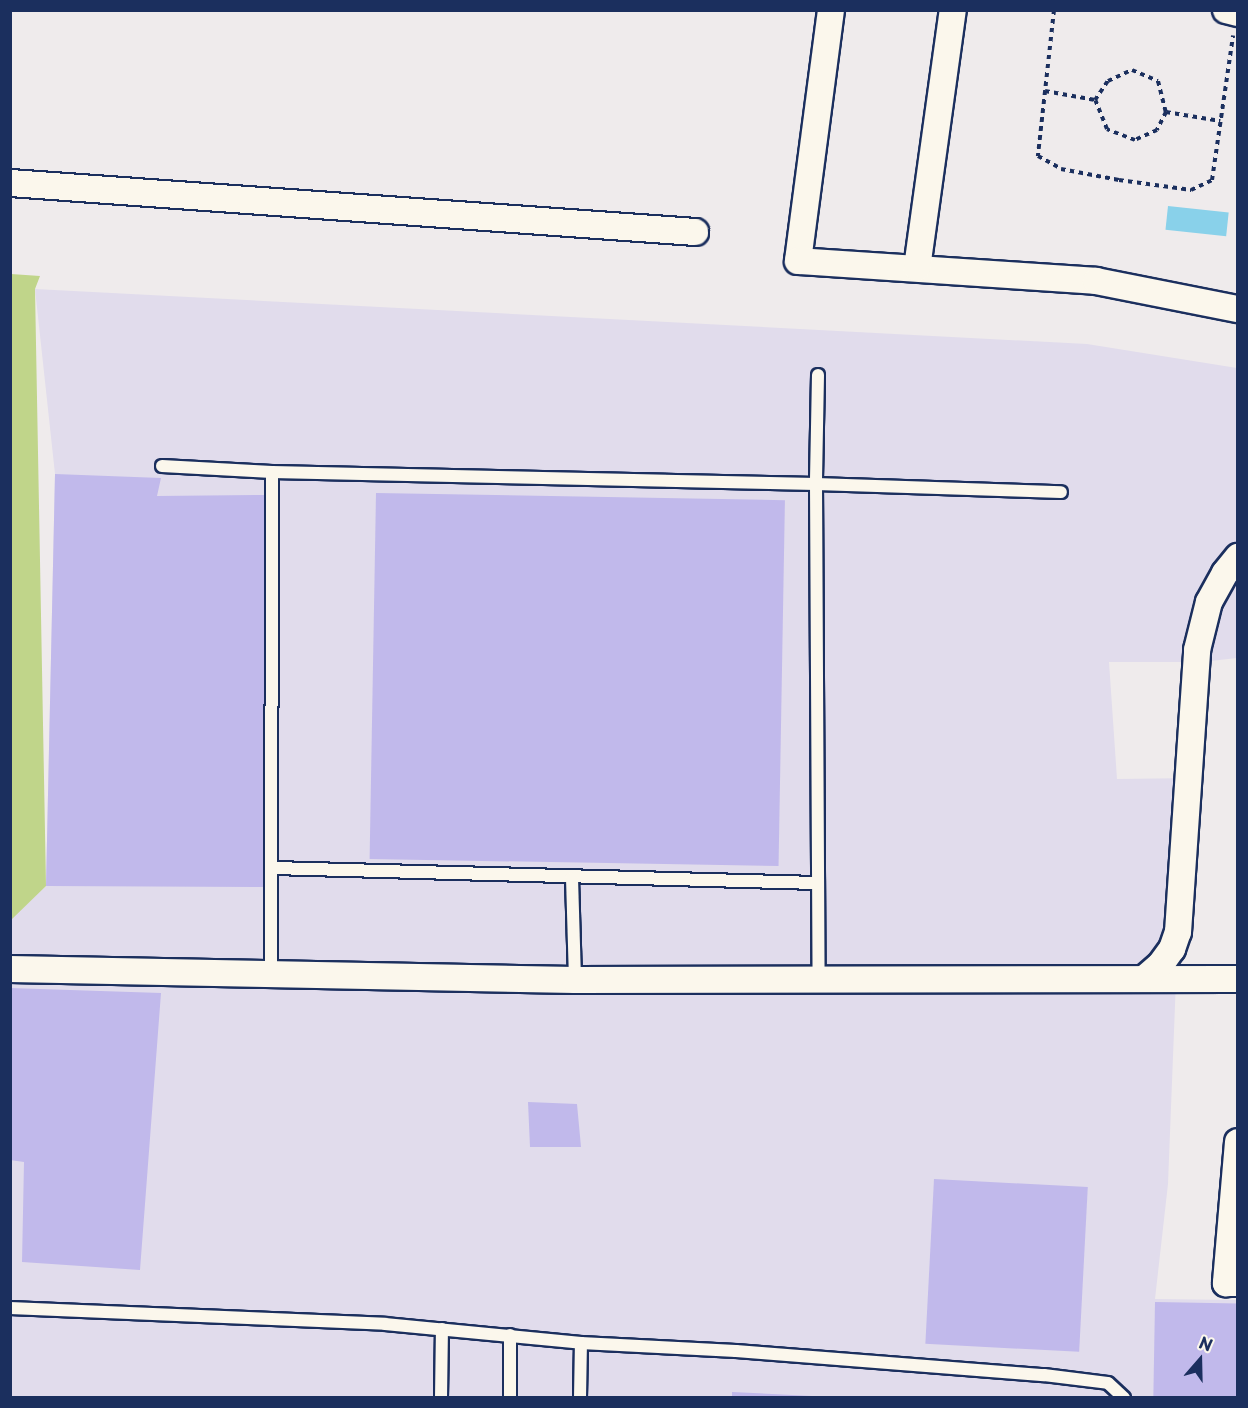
<!DOCTYPE html>
<style>
body{margin:0}
#map{position:relative;width:1248px;height:1408px;overflow:hidden;background:#efebec;font-family:"Playpen Sans",sans-serif}
div>[style]{position:absolute}
[style*='--x']{left:calc(var(--x)*1px);top:calc(var(--y)*1px);width:calc(var(--w)*1px);rotate:calc(var(--a)*1deg)}
.built>*{inset:0;background:#e1dcec}
.green>*{inset:0;background:#c0d58a}
.water>*{inset:0;background:#89d1ea;transform-origin:0 0}
.building>*{inset:0;background:#c1b9eb;transform-origin:0 0}
.path>*{height:4px;margin-top:-2px;transform-origin:0;background:repeating-linear-gradient(90deg,#1b2f5e 0 4.5px,transparent 0 9px)}
.roads{filter:drop-shadow(2px 0 #1b2f5e) drop-shadow(-2px 0 #1b2f5e) drop-shadow(0 2px #1b2f5e) drop-shadow(0 -2px #1b2f5e)}
.lane>*{height:12px;margin:-6px;padding:0 6px;transform-origin:6px;border-radius:6px;background:#fbf7ec}
.street>*{height:26px;margin:-13px;padding:0 13px;transform-origin:13px;border-radius:13px;background:#fbf7ec}
span{translate:-50% -50%;white-space:nowrap;text-align:center;line-height:1.15;-webkit-text-stroke:4.5px #fbf7ec;paint-order:stroke}
.frame{position:absolute;inset:0;border:12px solid #1b2f5e;pointer-events:none}
.north{position:absolute;left:1170px;top:1330px;width:60px;height:60px;-webkit-text-stroke:4px #fbf7ec;paint-order:stroke;rotate:20deg;font-size:16px;font-weight:700;line-height:24px;text-align:center;color:#1b2f5e}
.north::after{content:'';display:block;margin:auto;width:21px;height:27px;background:#1b2f5e;clip-path:polygon(50% 0,100% 100%,50% 72%,0 100%)}
</style>
<div id="map">
<div class="built">
<i style="clip-path:polygon(35px 289px,1087px 344px,1237px 368px,1237px 658px,1202px 662px,1109px 662px,1117px 779px,1195px 778px,1176px 980px,1168px 1184px,1155px 1299px,1237px 1300px,1237px 1397px,11px 1398px,10px 920px,46px 886px,55px 474px)"></i>
</div>
<div class="green">
<i style="clip-path:polygon(11px 274px,40px 276px,35px 289px,46px 886px,11px 920px)"></i>
</div>
<div class="water">
<i style="left:1168px;top:206px;width:61px;height:24px;rotate:6deg"></i>
</div>
<div class="building">
<i style="clip-path:polygon(55px 474px,161px 478px,157px 496px,265px 495px,269px 887px,46px 886px)"></i>
<i style="left:376px;top:493px;width:409px;height:366px;rotate:1deg"></i>
<i style="clip-path:polygon(10px 988px,161px 993px,140px 1270px,22px 1262px,24px 1162px,10px 1160px)"></i>
<i style="clip-path:polygon(528px 1102px,577px 1104px,581px 1147px,530px 1147px)"></i>
<i style="left:934px;top:1179px;width:154px;height:165px;rotate:3deg"></i>
<i style="left:1155px;top:1302px;width:83px;height:96px;rotate:1deg"></i>
<i style="clip-path:polygon(732px 1392px,812px 1396px,812px 1398px,732px 1398px)"></i>
</div>
<div class="path">
<i style="--x:1054;--y:10;--w:147;--a:96.3"></i>
<i style="--x:1038;--y:156;--w:26;--a:29"></i>
<i style="--x:1061;--y:169;--w:59;--a:10.7"></i>
<i style="--x:1119;--y:180;--w:73;--a:7.9"></i>
<i style="--x:1191;--y:190;--w:23;--a:-25"></i>
<i style="--x:1212;--y:180;--w:146;--a:-81.7"></i>
<i style="--x:1132;--y:70;--w:28;--a:23"></i>
<i style="--x:1158;--y:81;--w:32;--a:76"></i>
<i style="--x:1166;--y:112;--w:20;--a:117"></i>
<i style="--x:1157;--y:130;--w:24;--a:156"></i>
<i style="--x:1135;--y:140;--w:30;--a:-159"></i>
<i style="--x:1107;--y:129;--w:31;--a:-112"></i>
<i style="--x:1095;--y:100;--w:23;--a:-56"></i>
<i style="--x:1108;--y:81;--w:26;--a:-25"></i>
<i style="--x:1045;--y:91;--w:51;--a:10.2"></i>
<i style="--x:1166;--y:112;--w:55;--a:9.5"></i>
</div>
<div class="roads">
<div class="lane">
<i style="--x:818;--y:375;--w:109;--a:91.1"></i>
<i style="--x:816;--y:484;--w:498;--a:89.7"></i>
<i style="--x:162;--y:466;--w:110;--a:3.1"></i>
<i style="--x:272;--y:472;--w:544;--a:1.26"></i>
<i style="--x:816;--y:484;--w:245;--a:1.9"></i>
<i style="--x:273;--y:868;--w:545;--a:1.58"></i>
<i style="--x:572;--y:878;--w:102;--a:88.3"></i>
<i style="--x:271;--y:975;--w:503;--a:-89.89"></i>
<i style="--x:10;--y:1308;--w:375;--a:2.4"></i>
<i style="--x:385;--y:1324;--w:197;--a:5.5"></i>
<i style="--x:581;--y:1343;--w:155;--a:3"></i>
<i style="--x:736;--y:1351;--w:309;--a:4.5"></i>
<i style="--x:1044;--y:1375;--w:64;--a:7.1"></i>
<i style="--x:1108;--y:1383;--w:22;--a:43"></i>
<i style="--x:441;--y:1398;--w:69;--a:-89.2"></i>
<i style="--x:510;--y:1398;--w:63;--a:-90"></i>
<i style="--x:580;--y:1398;--w:55;--a:-89"></i>
</div>
<div class="street">
<i style="--x:831;--y:10;--w:253;--a:97.5"></i>
<i style="--x:798;--y:261;--w:299;--a:3.8"></i>
<i style="--x:1096;--y:281;--w:145;--a:11.2"></i>
<i style="--x:1226;--y:10;--w:12;--a:14"></i>
<i style="--x:10;--y:183;--w:687;--a:4.09"></i>
<i style="--x:917;--y:268;--w:260;--a:-82.1"></i>
<i style="--x:10;--y:969;--w:565;--a:1.12"></i>
<i style="--x:575;--y:980;--w:663;--a:-0.09"></i>
<i style="--x:1145;--y:978;--w:21;--a:-41"></i>
<i style="--x:1161;--y:964;--w:19;--a:-54"></i>
<i style="--x:1172;--y:949;--w:18;--a:-71"></i>
<i style="--x:1178;--y:932;--w:283;--a:-86.1"></i>
<i style="--x:1197;--y:650;--w:49;--a:-76"></i>
<i style="--x:1209;--y:602;--w:33;--a:-61"></i>
<i style="--x:1225;--y:573;--w:21;--a:-51"></i>
<i style="--x:1238;--y:1142;--w:142;--a:94.9"></i>
<i style="--x:1226;--y:1283;--w:12;--a:0"></i>
</div>
</div>
<div class="frame"></div>
<div class="north">N</div>
</div>
